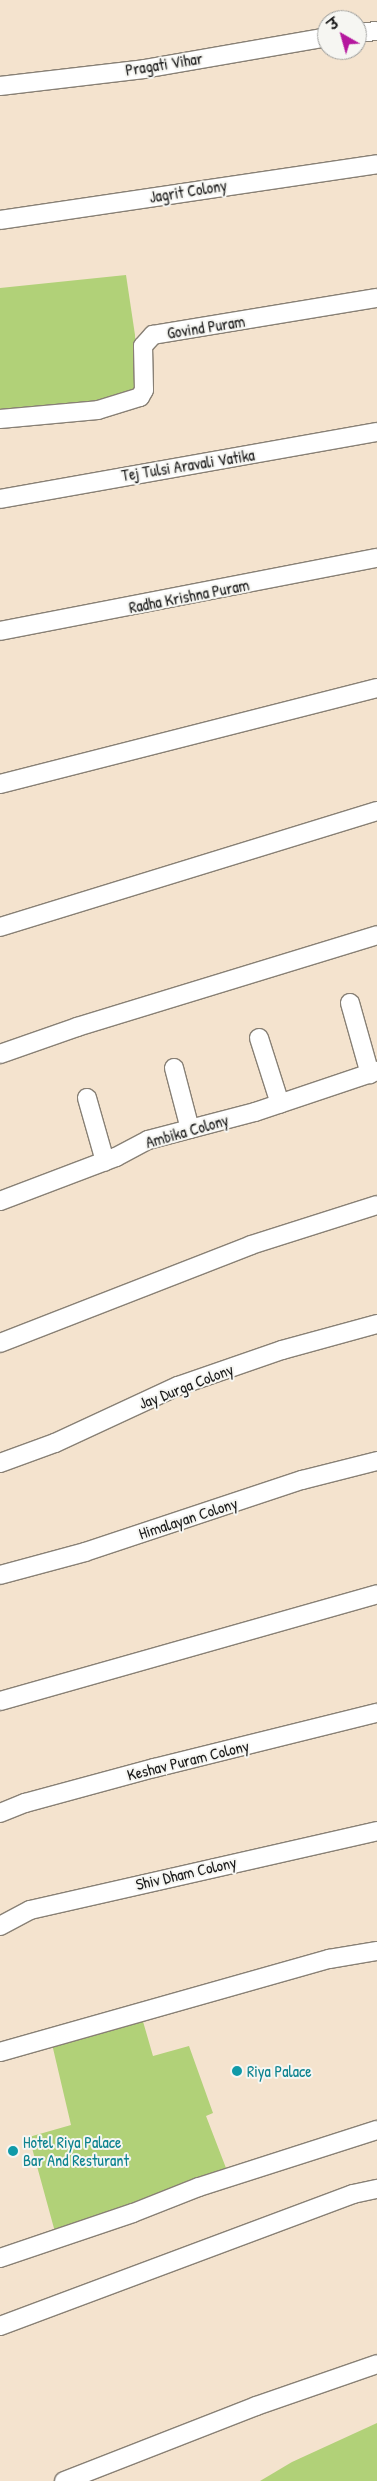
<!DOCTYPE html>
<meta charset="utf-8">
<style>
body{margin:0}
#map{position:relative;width:377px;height:2481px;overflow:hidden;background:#f4e3ce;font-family:"Patrick Hand","Playpen Sans Deva",sans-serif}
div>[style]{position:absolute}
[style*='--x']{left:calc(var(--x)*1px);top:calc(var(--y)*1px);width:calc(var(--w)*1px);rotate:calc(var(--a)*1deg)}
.green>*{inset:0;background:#b1d178}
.roads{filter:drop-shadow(1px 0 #888075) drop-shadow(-1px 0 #888075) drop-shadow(0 1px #888075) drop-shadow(0 -1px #888075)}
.minor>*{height:18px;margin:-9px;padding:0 9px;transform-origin:9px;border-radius:9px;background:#fff}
.dots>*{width:14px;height:14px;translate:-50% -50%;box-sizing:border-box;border:2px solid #f6f6f2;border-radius:50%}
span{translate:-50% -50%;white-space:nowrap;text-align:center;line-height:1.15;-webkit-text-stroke:4px #f6f6f2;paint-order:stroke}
.street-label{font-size:16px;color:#1c1c1c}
.culture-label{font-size:16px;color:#0d838f}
.left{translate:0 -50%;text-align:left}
.north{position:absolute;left:317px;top:10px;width:50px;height:50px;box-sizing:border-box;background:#f6f6f2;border:1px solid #9f9f9c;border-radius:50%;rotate:322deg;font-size:14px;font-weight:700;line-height:20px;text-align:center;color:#1c1c1c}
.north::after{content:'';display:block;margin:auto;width:18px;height:22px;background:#b5179e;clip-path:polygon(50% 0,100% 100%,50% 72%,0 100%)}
</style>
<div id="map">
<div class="green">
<i style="clip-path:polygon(126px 275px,135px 335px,136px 394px,61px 409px,0 413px,0 288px)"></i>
<i style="clip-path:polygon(142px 2018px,153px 2056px,189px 2046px,213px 2113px,206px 2116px,226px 2168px,55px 2232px,29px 2137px,71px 2125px,52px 2044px)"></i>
<i style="clip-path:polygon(377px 2423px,377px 2481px,260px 2481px,292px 2462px)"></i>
</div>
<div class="roads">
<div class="minor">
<i style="--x:357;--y:33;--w:20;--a:-6"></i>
<i style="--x:0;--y:86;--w:145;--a:-6.7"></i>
<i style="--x:144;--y:69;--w:186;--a:-9.9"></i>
<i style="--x:0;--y:220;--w:381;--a:-8.4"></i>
<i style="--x:0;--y:419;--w:98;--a:-5.2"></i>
<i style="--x:98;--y:410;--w:44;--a:-17.2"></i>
<i style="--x:140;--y:397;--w:8;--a:-60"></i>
<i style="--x:144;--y:390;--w:44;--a:-91.3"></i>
<i style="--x:143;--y:346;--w:15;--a:-48"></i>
<i style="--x:153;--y:335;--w:227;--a:-9.4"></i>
<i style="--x:0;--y:499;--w:383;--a:-10.1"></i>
<i style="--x:0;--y:631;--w:384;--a:-11"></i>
<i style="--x:0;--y:784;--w:389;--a:-14.3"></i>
<i style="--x:0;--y:927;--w:394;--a:-17.1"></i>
<i style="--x:350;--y:1003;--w:74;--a:74.3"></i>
<i style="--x:259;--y:1038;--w:69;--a:72.3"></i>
<i style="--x:0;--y:1054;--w:82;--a:-19.3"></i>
<i style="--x:77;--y:1027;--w:314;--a:-17"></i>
<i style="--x:174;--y:1068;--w:63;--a:75.3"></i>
<i style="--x:87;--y:1098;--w:66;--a:74.1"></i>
<i style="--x:0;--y:1201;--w:124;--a:-20.8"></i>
<i style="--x:116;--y:1157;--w:36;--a:-28"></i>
<i style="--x:148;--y:1140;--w:111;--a:-14.7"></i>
<i style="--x:255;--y:1112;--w:129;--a:-18.6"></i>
<i style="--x:0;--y:1343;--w:269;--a:-21.3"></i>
<i style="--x:251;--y:1245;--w:132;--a:-17.6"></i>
<i style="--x:0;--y:1463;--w:59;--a:-20"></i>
<i style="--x:55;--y:1443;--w:136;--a:-24.9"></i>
<i style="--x:178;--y:1386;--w:110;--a:-19.1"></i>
<i style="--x:282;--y:1350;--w:98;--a:-15.3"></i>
<i style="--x:0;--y:1575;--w:88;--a:-15.1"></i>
<i style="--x:85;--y:1552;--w:229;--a:-18.4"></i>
<i style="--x:302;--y:1480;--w:77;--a:-14.2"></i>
<i style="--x:0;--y:1701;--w:392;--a:-15.8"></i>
<i style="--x:0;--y:1813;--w:27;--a:-22"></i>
<i style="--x:25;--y:1803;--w:134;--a:-15.2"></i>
<i style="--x:154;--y:1768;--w:230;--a:-13.9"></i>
<i style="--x:0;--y:1926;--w:34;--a:-28"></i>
<i style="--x:30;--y:1910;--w:356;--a:-12.8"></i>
<i style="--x:0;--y:2052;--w:342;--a:-15.8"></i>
<i style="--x:329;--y:1959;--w:49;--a:-9.5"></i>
<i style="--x:0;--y:2258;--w:140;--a:-18.7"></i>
<i style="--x:133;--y:2213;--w:71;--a:-21.5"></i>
<i style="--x:199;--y:2187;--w:187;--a:-17.8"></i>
<i style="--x:0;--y:2326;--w:377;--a:-20.5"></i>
<i style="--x:353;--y:2194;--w:25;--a:-12"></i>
<i style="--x:64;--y:2481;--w:206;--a:-21.3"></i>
<i style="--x:256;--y:2406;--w:128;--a:-19.1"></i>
</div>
</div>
<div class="dots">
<i style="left:237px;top:2071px;background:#0f9aa8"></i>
<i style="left:13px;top:2151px;background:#0f9aa8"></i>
</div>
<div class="street-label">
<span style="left:164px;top:64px;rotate:-9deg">Pragati Vihar</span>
<span style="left:188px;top:191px;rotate:-9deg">Jagrit Colony</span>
<span style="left:206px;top:327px;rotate:-9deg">Govind Puram</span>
<span style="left:188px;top:465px;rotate:-9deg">Tej Tulsi Aravali Vatika</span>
<span style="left:189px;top:596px;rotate:-11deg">Radha Krishna Puram</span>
<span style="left:187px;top:1131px;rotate:-16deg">Ambika Colony</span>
<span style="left:186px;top:1386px;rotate:-21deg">Jay Durga Colony</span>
<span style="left:188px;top:1518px;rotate:-18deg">Himalayan Colony</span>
<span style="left:188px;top:1760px;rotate:-14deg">Keshav Puram Colony</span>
<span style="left:186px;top:1873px;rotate:-13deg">Shiv Dham Colony</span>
</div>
<div class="culture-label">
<span class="left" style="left:247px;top:2071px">Riya Palace</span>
<span class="left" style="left:23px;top:2151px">Hotel Riya Palace<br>Bar And Resturant</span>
</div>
<div class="north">उ</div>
</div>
